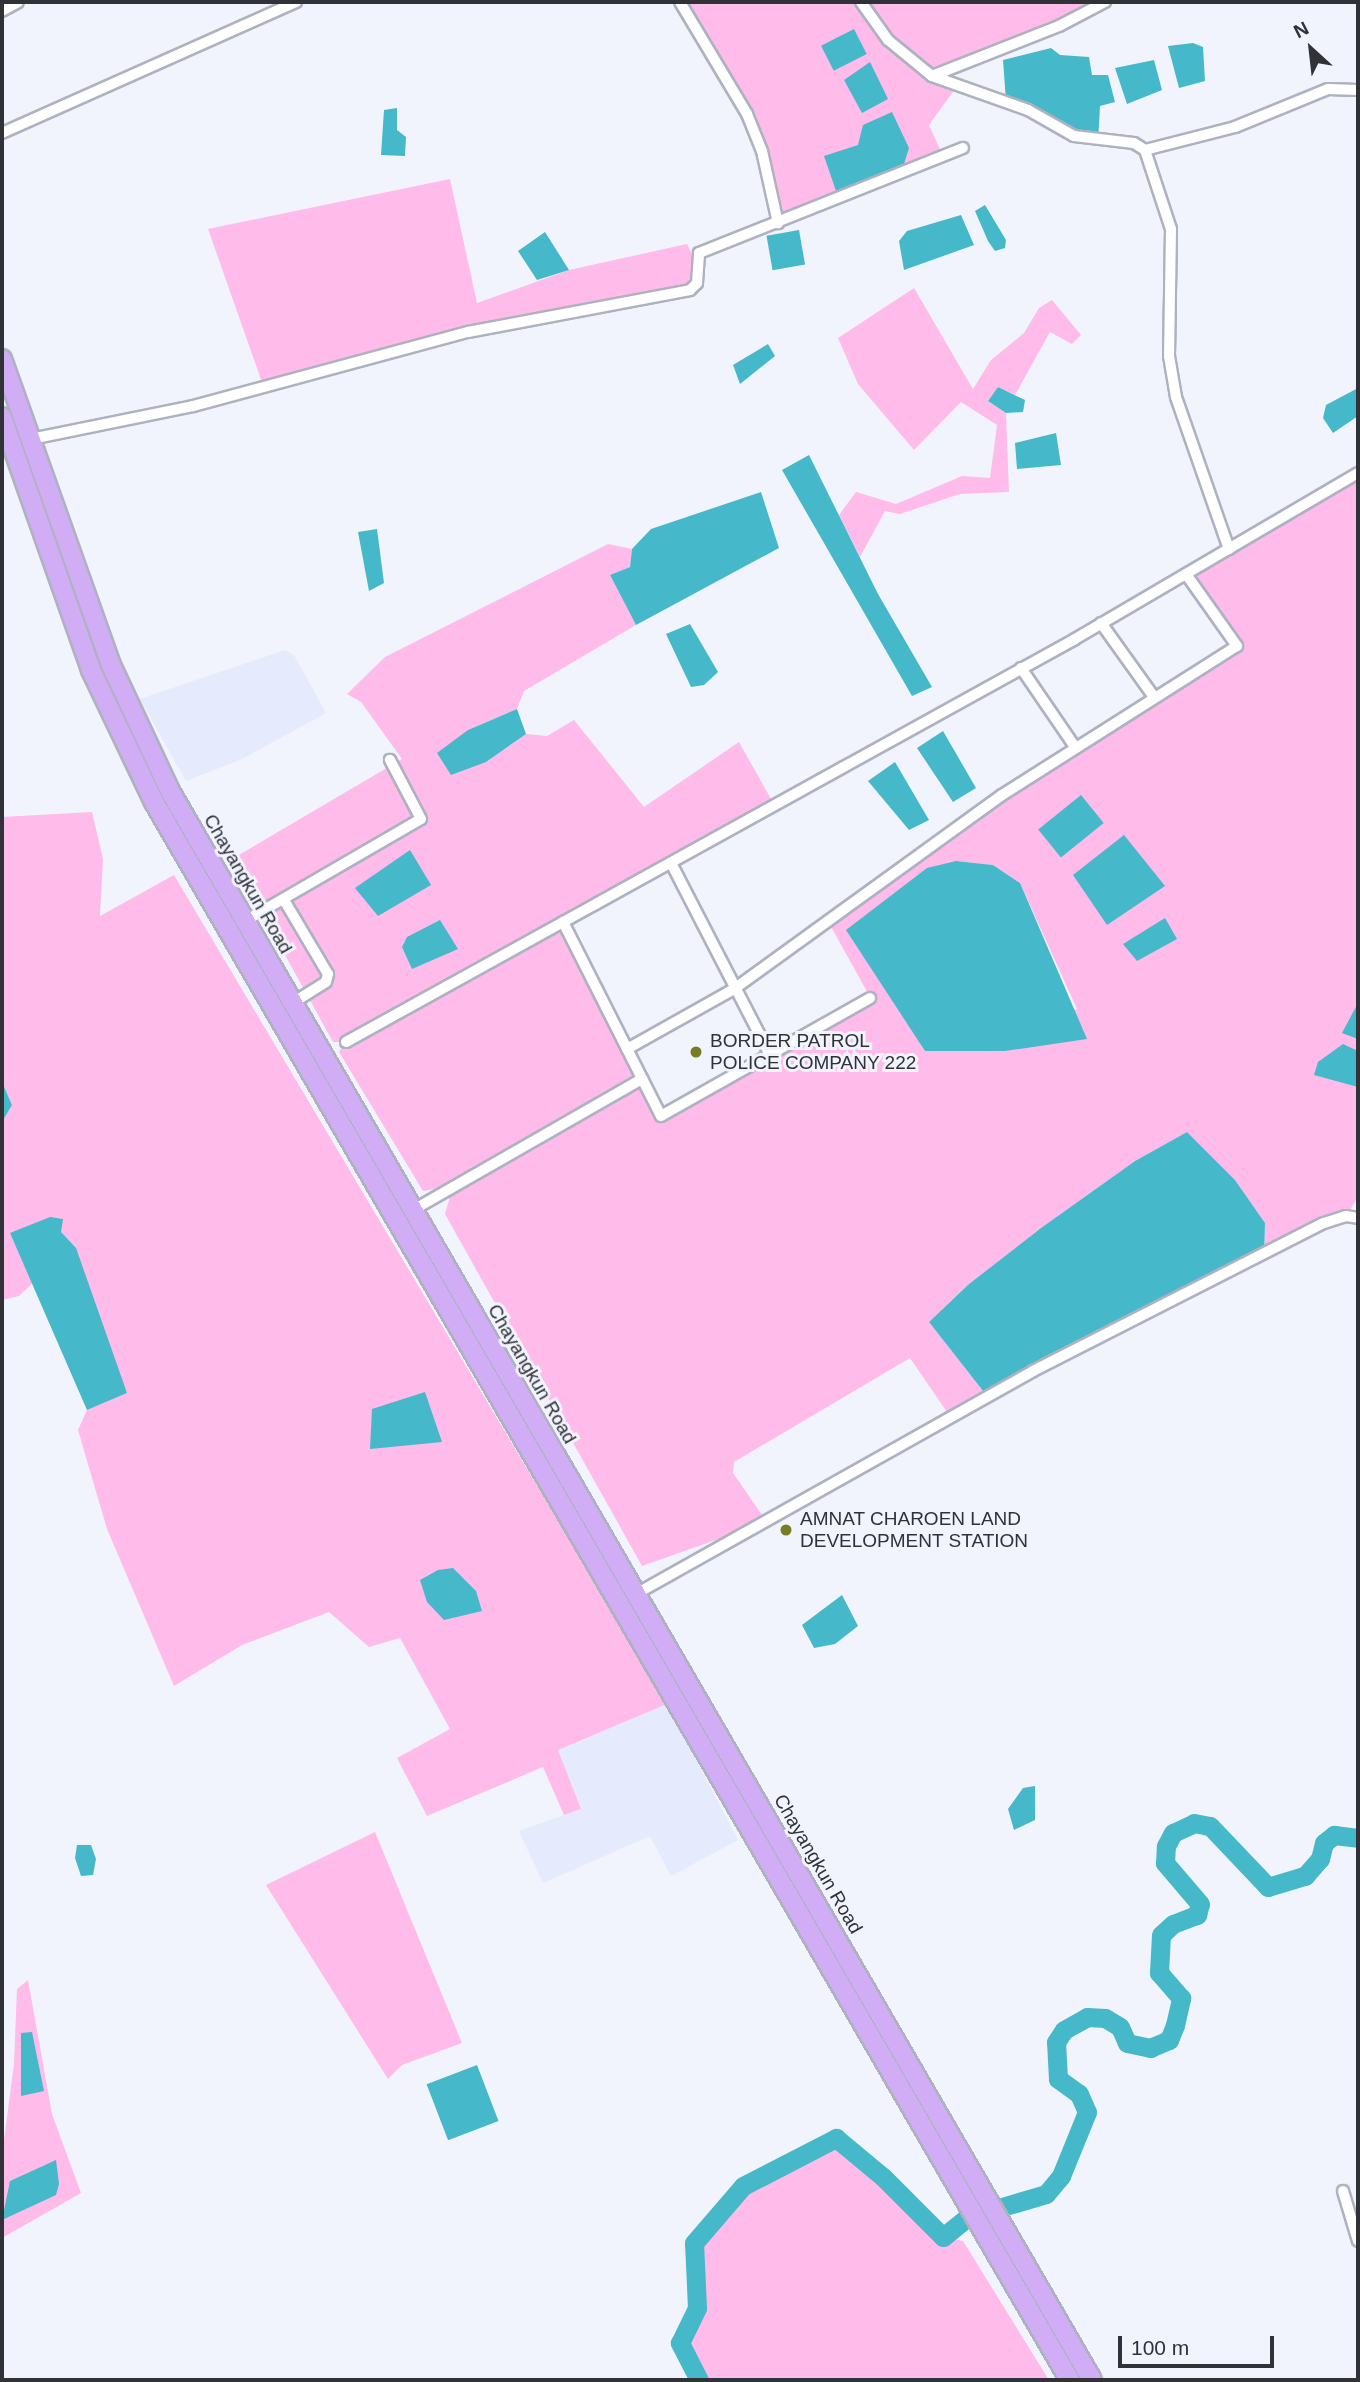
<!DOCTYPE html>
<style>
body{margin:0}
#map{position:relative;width:1360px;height:2382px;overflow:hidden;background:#f1f4fd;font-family:Helvetica,sans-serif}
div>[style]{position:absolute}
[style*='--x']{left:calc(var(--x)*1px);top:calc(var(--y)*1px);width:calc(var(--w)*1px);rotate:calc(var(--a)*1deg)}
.built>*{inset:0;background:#e5eafc}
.green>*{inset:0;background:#ffbbe9}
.water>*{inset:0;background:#45b8c9;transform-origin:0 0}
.stream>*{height:3.5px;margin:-1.75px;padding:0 1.75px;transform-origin:1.75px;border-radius:1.75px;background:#45b8c9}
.river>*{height:19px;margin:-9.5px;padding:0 9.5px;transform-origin:9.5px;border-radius:9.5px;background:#45b8c9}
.roads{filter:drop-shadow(2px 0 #aeb2c0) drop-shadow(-2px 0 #aeb2c0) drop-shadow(0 2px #aeb2c0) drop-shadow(0 -2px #aeb2c0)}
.street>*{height:10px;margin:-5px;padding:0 5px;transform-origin:5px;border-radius:5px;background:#fff}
.highway>*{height:18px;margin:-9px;padding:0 9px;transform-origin:9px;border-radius:9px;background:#d0adf4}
.dots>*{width:19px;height:19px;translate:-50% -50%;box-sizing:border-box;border:4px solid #f1f4fd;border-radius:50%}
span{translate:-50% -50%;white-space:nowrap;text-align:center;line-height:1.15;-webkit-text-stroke:6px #f1f4fd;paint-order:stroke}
.street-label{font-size:19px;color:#313238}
.poi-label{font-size:19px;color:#313238}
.left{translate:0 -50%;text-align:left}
.frame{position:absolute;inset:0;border:4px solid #313238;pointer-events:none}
.north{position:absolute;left:1276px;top:14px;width:70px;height:70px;-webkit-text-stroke:5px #f1f4fd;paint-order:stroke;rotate:333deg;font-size:19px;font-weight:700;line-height:28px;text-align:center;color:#313238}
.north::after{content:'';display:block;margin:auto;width:24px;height:32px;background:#313238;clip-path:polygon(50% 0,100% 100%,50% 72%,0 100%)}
.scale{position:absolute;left:1118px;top:2336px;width:156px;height:32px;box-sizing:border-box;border:4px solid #313238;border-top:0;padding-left:9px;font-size:21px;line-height:24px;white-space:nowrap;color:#313238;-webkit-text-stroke:5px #f1f4fd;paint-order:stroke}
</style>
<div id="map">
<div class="built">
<i style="clip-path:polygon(285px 650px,294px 655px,326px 713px,242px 759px,186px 781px,140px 699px)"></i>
<i style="clip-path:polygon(667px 1704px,738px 1840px,671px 1876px,650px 1836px,543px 1883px,519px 1831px,581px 1809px,558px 1750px)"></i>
</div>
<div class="green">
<i style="clip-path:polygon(680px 2px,1105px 2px,933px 76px,958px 85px,929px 125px,943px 156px,778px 223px,755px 132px)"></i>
<i style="clip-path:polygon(450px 179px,477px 303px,569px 270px,687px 244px,695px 260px,696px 287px,468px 332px,264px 388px,208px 229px)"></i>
<i style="clip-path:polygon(914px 288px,973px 389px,991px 360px,1024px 333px,1039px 308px,1052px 300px,1081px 335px,1072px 344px,1050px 332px,1015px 395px,998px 387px,988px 401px,1006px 413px,1009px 492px,960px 494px,900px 514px,885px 511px,860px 557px,839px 515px,856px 492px,896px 504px,962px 476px,990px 478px,997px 425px,961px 402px,914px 450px,858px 384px,838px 338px)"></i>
<i style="clip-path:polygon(evenodd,1358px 473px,1358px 1197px,1346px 1216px,1264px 1255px,1265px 1223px,1235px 1180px,1187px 1132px,1135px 1161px,1041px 1228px,969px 1284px,929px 1322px,987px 1396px,949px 1415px,910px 1358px,734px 1462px,733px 1473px,767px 1522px,642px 1566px,445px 1214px,453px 1186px,423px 1191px,339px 1052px,345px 1042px,333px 1042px,232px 859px,402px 759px,361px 702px,347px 694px,385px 657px,608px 544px,632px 549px,630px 567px,610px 575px,636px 625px,524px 691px,517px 709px,468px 730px,486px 762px,526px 734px,547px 736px,574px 720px,644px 807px,739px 742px,775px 806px,563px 923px,660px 1116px,870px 997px,829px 923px,894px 870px,1236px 646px,1186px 574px,1358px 473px,956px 861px,993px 865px,1020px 883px,1077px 1009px,925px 1051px,889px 990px,956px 861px)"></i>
<i style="clip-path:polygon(92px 812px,103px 859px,100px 916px,174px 875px,667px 1704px,558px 1750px,581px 1809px,564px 1815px,543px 1767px,427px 1816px,397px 1758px,450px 1729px,400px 1638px,369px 1647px,329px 1612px,242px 1645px,174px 1686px,107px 1529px,78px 1430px,87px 1410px,127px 1393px,61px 1232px,10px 1233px,34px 1282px,19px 1296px,2px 1300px,2px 1122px,12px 1105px,2px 1082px,2px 817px)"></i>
<i style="clip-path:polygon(375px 1832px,462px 2043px,402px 2065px,388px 2079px,266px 1885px)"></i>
<i style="clip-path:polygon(28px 1980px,52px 2114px,81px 2193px,2px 2238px,2px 2156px,14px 2064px,17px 1989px)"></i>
<i style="clip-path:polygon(836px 2138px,883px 2177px,943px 2237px,963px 2241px,1049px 2380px,699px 2380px,680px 2343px,697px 2308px,694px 2243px,743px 2186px)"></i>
</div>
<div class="water">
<i style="left:854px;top:29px;width:28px;height:37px;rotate:63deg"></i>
<i style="clip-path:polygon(1193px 43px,1203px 47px,1205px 81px,1179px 88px,1168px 46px)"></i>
<i style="clip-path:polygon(1051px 48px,1060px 55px,1089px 57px,1092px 75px,1108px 75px,1115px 102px,1100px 106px,1098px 142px,1006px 101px,1003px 60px)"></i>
<i style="clip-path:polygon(1154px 60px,1162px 90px,1127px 104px,1115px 68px)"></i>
<i style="clip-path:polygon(870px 62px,888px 99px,862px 113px,844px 80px)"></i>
<i style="clip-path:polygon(397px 108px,397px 130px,406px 137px,405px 156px,381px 155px,384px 110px)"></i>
<i style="clip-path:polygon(892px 112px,909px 148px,904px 164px,836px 191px,824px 156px,858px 145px,863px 125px)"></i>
<i style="clip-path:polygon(985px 205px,1006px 240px,1005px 248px,995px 251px,988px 241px,975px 211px)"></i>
<i style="clip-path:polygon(961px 215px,974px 245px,904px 270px,899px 241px,907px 231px)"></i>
<i style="left:799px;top:230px;width:35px;height:33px;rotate:80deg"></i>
<i style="clip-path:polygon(545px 232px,569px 270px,537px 280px,518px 251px)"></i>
<i style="clip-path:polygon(768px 344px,775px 356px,740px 384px,733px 365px)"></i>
<i style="clip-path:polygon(998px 387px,1025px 400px,1023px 412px,1006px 413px,988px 401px)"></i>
<i style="clip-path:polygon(1358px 388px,1358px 416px,1333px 433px,1323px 418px,1326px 405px)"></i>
<i style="clip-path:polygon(1056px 433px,1061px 465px,1017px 469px,1015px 443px)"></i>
<i style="clip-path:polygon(809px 455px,878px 594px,932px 687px,912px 696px,782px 470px)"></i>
<i style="clip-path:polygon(761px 492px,779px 548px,636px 625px,610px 575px,630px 567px,632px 549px,651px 529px)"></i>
<i style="clip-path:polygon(377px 529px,384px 583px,369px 591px,358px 532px)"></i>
<i style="clip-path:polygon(690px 624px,718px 672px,704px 685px,691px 687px,666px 634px)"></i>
<i style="clip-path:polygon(517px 709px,526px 734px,486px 762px,451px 775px,437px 753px,468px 730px)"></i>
<i style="clip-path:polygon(943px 731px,976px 788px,953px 802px,917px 748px)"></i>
<i style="clip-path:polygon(895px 762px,929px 820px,909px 830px,868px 781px)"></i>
<i style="left:1081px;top:795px;width:36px;height:55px;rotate:51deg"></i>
<i style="clip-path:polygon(1124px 835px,1165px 886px,1107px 925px,1073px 875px)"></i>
<i style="clip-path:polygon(410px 850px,431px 885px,378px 916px,355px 888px)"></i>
<i style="clip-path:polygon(956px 861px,993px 865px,1020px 883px,1087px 1039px,1005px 1051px,925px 1051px,846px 930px,927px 868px)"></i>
<i style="clip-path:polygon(1165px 918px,1177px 939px,1137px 961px,1123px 944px)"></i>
<i style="clip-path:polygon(440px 920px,458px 949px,412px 969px,402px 947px,407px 937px)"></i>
<i style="clip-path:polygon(1358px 1003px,1358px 1039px,1342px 1033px)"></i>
<i style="clip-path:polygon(1343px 1044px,1358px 1051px,1358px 1087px,1314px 1075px,1318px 1062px)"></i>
<i style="clip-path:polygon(2px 1082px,12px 1105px,2px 1122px)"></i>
<i style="clip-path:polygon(1187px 1132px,1235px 1180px,1265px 1223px,1264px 1255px,987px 1396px,929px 1322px,969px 1284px,1041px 1228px,1135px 1161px)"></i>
<i style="clip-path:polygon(50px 1217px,63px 1219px,61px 1232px,76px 1248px,127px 1393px,87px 1410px,10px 1233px)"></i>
<i style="clip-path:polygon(425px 1392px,442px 1442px,370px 1449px,372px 1409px)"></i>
<i style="clip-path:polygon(453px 1568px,476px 1591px,482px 1611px,444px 1620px,427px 1602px,420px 1580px,438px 1570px)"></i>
<i style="clip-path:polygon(842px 1595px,858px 1626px,835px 1644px,814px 1648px,802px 1625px)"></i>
<i style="clip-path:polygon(1035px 1786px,1035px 1820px,1014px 1830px,1008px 1809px,1023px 1788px)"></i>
<i style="clip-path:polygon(77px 1845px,91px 1845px,96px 1859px,93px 1875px,81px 1876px,75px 1858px)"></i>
<i style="clip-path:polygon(32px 2032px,44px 2091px,21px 2096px,21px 2033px)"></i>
<i style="left:477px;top:2065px;width:60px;height:54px;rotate:69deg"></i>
<i style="clip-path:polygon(56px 2160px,59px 2184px,56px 2195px,2px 2220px,10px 2181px)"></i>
</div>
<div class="stream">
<i style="--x:2;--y:2;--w:1;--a:0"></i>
</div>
<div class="river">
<i style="--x:699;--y:2380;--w:42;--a:-117.2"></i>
<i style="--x:680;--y:2343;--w:39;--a:-64"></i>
<i style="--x:697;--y:2308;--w:65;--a:-92.6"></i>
<i style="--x:694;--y:2243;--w:75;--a:-49.3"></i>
<i style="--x:743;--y:2186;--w:105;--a:-27.3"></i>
<i style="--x:836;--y:2138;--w:61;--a:39.7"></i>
<i style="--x:883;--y:2177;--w:85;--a:45"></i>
<i style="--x:943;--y:2237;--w:32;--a:-39"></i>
<i style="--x:968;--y:2217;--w:81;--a:-16.4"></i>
<i style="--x:1046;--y:2194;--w:23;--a:-50"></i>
<i style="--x:1061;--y:2176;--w:69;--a:-67.9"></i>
<i style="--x:1087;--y:2112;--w:20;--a:-114"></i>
<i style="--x:1079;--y:2094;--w:26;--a:-144"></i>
<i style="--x:1058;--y:2079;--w:37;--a:-93"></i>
<i style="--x:1056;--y:2042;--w:14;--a:-56"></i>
<i style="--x:1064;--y:2030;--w:26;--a:-29"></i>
<i style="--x:1087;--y:2017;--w:18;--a:3"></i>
<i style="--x:1105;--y:2018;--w:17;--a:31"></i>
<i style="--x:1120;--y:2027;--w:17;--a:66"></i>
<i style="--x:1127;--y:2043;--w:24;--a:12"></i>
<i style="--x:1150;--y:2048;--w:21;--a:-23"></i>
<i style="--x:1169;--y:2040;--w:16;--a:-68"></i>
<i style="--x:1175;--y:2025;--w:28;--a:-77"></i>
<i style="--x:1181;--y:1998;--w:33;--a:-131"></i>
<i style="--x:1159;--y:1973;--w:38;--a:-87"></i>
<i style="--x:1161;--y:1935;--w:16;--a:-43"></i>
<i style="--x:1173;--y:1924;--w:26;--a:-21"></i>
<i style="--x:1197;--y:1915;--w:11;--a:-75"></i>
<i style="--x:1200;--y:1904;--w:54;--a:-130.5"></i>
<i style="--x:1165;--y:1863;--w:17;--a:-87"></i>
<i style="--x:1166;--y:1846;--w:15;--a:-62"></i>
<i style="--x:1173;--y:1833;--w:23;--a:-25"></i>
<i style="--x:1194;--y:1823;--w:16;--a:11"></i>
<i style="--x:1210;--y:1826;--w:84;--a:46.4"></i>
<i style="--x:1268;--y:1887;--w:39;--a:-17"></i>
<i style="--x:1305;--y:1876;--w:23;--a:-49"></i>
<i style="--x:1320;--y:1859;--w:16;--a:-76"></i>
<i style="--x:1324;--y:1843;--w:13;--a:-39"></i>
<i style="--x:1334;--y:1835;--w:24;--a:7"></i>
</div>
<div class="roads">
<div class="street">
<i style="--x:680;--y:2;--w:131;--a:59.1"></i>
<i style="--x:747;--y:114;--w:40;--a:68"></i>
<i style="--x:762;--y:151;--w:74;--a:77.5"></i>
<i style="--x:861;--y:2;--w:47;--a:54.6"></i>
<i style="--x:888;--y:40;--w:57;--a:39.3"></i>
<i style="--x:932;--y:76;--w:102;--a:19.5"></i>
<i style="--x:1028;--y:110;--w:53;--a:29.5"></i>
<i style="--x:1074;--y:136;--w:60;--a:6.7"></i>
<i style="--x:1134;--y:143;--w:13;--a:32"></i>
<i style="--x:1145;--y:150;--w:83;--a:71.8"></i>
<i style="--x:1171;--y:229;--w:127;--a:90.9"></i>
<i style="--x:1169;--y:356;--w:42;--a:80.3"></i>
<i style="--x:1176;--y:397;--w:161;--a:70.8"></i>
<i style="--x:2;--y:11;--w:18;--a:-29"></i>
<i style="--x:932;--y:76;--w:136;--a:-21.5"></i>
<i style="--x:1059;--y:26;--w:52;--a:-27.6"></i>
<i style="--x:2;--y:133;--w:322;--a:-24"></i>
<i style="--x:1145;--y:150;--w:93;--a:-14.3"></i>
<i style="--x:1235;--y:127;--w:100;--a:-22.2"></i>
<i style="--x:1328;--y:89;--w:30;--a:2"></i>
<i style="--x:31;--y:439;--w:165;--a:-11.5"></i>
<i style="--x:193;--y:406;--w:285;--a:-15.1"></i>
<i style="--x:468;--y:332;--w:226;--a:-10.7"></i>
<i style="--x:690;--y:290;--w:10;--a:-45"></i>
<i style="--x:697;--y:283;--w:30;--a:-86"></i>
<i style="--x:699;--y:253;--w:284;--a:-21.7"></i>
<i style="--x:1101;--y:623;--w:91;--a:54.4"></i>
<i style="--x:1021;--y:668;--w:96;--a:55.6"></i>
<i style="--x:671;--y:863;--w:216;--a:62.7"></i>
<i style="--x:284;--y:900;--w:86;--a:59.3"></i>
<i style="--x:328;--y:974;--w:8;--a:104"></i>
<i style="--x:326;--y:982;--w:40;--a:148"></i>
<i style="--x:245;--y:921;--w:203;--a:-30.1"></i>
<i style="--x:421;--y:819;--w:67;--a:-117.7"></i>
<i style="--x:563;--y:922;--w:217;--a:63.2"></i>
<i style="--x:661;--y:1116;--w:240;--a:-29.4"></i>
<i style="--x:346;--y:1042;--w:833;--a:-28.93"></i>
<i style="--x:1075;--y:639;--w:328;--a:-30.4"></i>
<i style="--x:627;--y:1049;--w:123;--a:-29.3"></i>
<i style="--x:734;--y:989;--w:331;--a:-35.9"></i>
<i style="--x:1002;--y:795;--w:278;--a:-32.4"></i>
<i style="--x:1237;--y:646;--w:88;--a:-125.3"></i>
<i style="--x:413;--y:1210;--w:264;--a:-29.8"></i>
<i style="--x:636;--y:1594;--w:455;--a:-29.3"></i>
<i style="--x:1033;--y:1371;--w:326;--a:-27"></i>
<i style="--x:1324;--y:1223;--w:23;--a:-18"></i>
<i style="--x:1346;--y:1216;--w:12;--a:9"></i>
<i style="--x:1343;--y:2191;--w:52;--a:73.3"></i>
</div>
<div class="highway">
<i style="--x:2;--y:359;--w:323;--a:70.4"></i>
<i style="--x:110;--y:663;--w:144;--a:64.9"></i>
<i style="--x:171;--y:793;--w:1835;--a:59.87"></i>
<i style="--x:2;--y:417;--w:268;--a:70.6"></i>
<i style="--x:91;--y:670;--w:146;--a:64.5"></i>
<i style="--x:154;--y:802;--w:1825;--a:59.87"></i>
</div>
</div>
<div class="dots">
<i style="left:696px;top:1052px;background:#787c25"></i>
<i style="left:786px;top:1530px;background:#787c25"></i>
</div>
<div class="street-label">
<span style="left:248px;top:884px;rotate:60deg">Chayangkun Road</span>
<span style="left:532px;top:1374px;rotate:60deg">Chayangkun Road</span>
<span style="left:818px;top:1864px;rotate:60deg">Chayangkun Road</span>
</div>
<div class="poi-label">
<span class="left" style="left:710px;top:1052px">BORDER PATROL<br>POLICE COMPANY 222</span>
<span class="left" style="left:800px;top:1530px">AMNAT CHAROEN LAND<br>DEVELOPMENT STATION</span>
</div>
<div class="frame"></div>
<div class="north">N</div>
<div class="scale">100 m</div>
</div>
